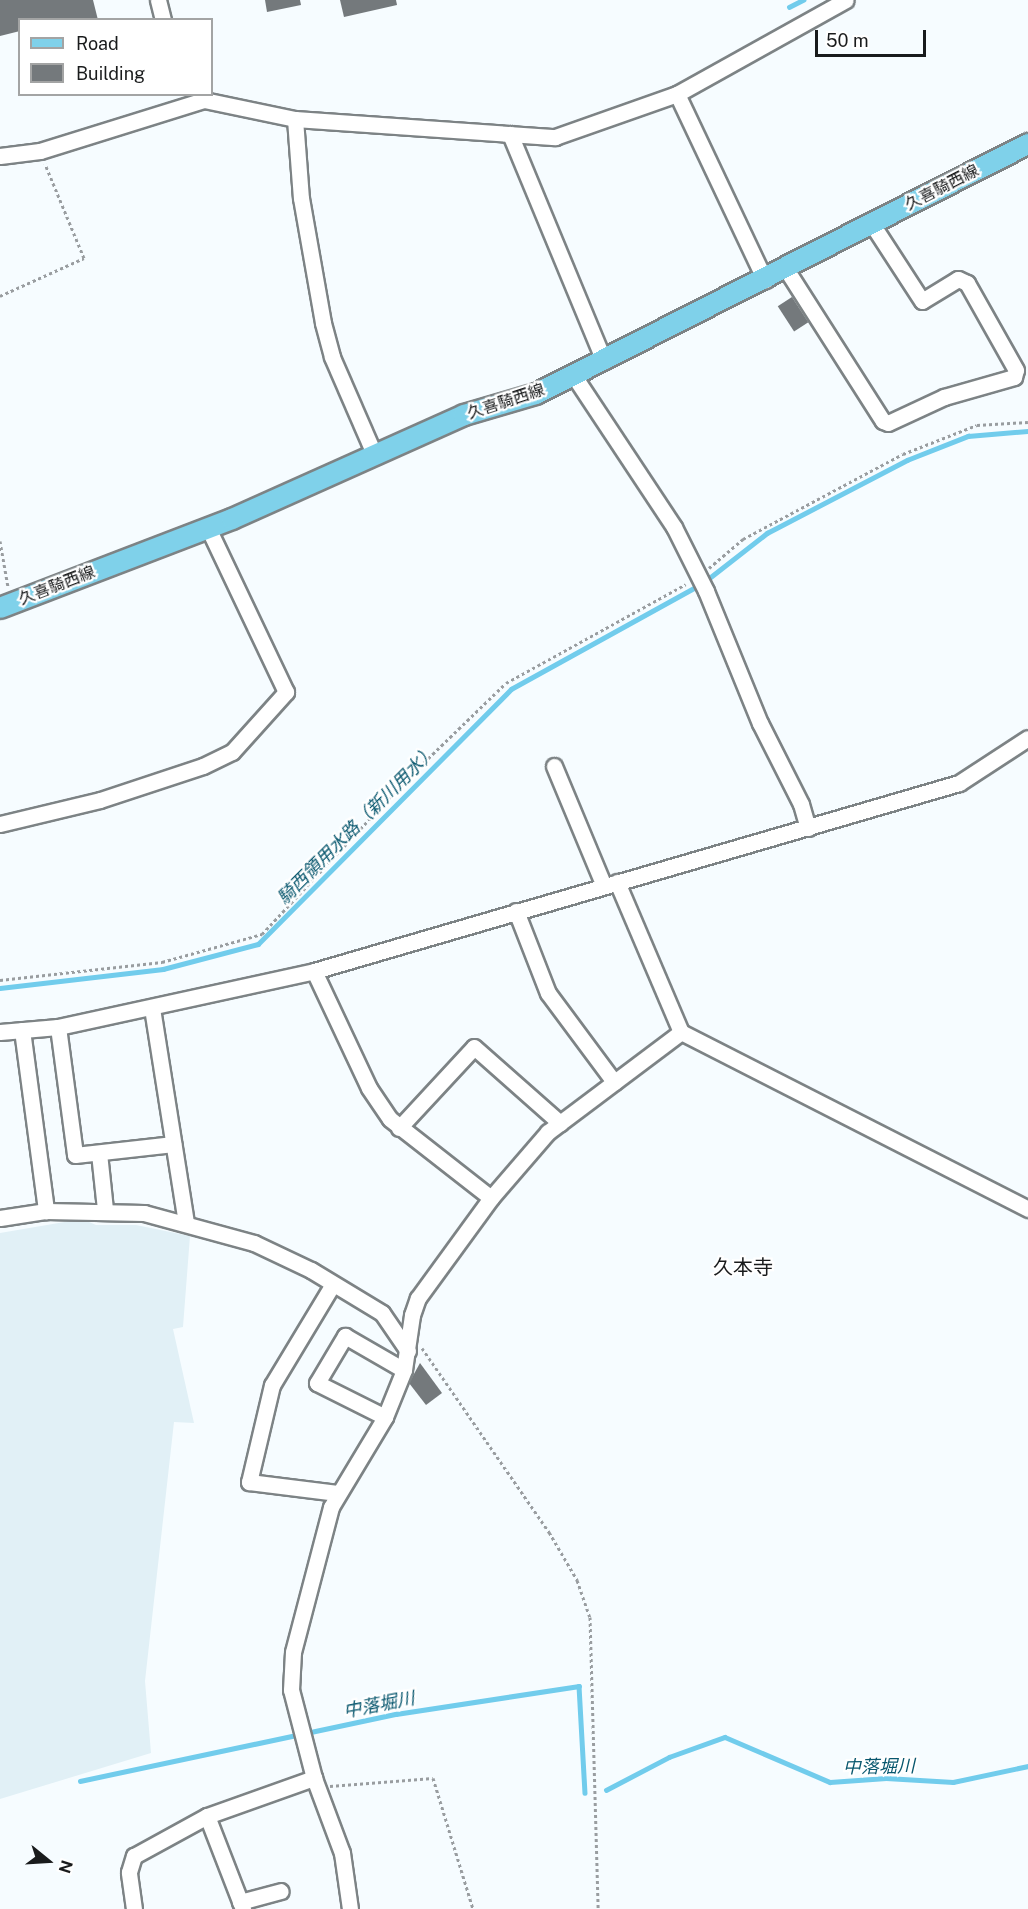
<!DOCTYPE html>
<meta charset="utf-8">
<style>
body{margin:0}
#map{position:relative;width:1028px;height:1909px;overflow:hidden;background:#f6fcff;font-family:"Public Sans","Noto Sans JP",sans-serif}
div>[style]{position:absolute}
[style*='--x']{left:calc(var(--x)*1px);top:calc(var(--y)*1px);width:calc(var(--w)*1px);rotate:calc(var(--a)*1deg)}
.built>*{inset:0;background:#e1f0f6}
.stream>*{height:4.5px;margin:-2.25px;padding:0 2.25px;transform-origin:2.25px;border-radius:2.25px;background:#71ccec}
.building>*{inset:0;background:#74797c;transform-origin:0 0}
.path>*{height:3px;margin-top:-1.5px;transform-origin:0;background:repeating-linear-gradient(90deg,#999da0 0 3px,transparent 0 6px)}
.roads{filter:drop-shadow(2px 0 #7d8385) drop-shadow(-2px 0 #7d8385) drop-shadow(0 2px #7d8385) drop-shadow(0 -2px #7d8385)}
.minor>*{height:15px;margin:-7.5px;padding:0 7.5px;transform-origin:7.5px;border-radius:7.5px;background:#fff}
.major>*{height:20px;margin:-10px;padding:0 10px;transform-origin:10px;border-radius:10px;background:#7fd1ea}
span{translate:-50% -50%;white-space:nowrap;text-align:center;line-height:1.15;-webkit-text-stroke:4.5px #fff;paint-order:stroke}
.street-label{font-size:16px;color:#191b1c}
.water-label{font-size:18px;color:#08576e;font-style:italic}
.quarter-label{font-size:20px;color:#191b1c}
.legend{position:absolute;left:18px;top:18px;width:195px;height:78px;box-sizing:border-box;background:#fff;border:2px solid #a3a4a4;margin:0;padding:8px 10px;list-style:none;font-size:18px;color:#191b1c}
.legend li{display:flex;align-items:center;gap:12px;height:30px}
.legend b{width:30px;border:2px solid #a3a4a4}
.north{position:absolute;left:18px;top:1831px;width:60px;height:60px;-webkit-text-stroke:4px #fff;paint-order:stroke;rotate:108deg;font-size:16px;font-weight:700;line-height:24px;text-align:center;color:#191b1c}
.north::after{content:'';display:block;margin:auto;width:21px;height:27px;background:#191b1c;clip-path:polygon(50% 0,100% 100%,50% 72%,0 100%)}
.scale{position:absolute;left:815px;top:30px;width:111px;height:27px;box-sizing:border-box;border:3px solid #191b1c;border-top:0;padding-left:8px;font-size:18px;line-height:21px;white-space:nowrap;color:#191b1c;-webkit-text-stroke:4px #fff;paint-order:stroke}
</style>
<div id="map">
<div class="built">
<i style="clip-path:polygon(82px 1219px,96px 1225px,136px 1225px,190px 1236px,183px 1327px,173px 1329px,194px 1423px,174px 1422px,145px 1681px,151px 1753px,0 1799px,0 1233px)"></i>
</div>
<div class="stream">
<i style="--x:789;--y:7;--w:16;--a:-27"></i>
<i style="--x:708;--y:579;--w:75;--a:-37.9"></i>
<i style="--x:767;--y:533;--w:158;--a:-27.5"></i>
<i style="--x:907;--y:460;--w:66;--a:-21.5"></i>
<i style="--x:968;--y:436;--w:60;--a:-4.8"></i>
<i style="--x:0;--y:988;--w:164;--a:-6.6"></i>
<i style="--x:163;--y:969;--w:98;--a:-14.7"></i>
<i style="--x:258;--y:944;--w:359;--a:-45.2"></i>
<i style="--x:511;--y:689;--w:211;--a:-28.9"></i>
<i style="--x:80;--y:1781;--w:323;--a:-12"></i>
<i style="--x:396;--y:1714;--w:185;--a:-8.7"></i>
<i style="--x:579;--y:1686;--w:107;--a:86.8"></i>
<i style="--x:606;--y:1790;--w:71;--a:-27.6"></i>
<i style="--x:669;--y:1757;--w:59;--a:-19.7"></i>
<i style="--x:725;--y:1737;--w:114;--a:23.2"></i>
<i style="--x:830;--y:1782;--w:56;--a:-4.1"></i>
<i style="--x:886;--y:1778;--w:67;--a:3.4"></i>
<i style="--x:953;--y:1782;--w:77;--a:-12"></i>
</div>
<div class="building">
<i style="clip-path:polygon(0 0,93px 0,98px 20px,20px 20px,20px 31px,0 36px)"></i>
<i style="clip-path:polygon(265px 0,300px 0,301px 5px,267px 12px)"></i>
<i style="clip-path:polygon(340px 0,396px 0,397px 5px,344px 17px)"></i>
<i style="left:792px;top:297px;width:30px;height:17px;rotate:57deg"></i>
<i style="clip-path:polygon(420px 1363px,442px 1393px,426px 1405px,409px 1383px)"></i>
</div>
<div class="path">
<i style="--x:0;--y:296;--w:92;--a:-24.3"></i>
<i style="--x:84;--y:258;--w:102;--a:-112.5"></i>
<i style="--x:0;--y:541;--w:47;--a:80.1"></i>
<i style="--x:709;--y:568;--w:45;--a:-40.5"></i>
<i style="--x:743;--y:539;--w:181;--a:-28"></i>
<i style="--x:903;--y:454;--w:79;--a:-21.4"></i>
<i style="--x:977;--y:425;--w:51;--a:-3.4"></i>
<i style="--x:0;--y:980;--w:163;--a:-6.3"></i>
<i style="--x:162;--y:962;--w:104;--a:-15.6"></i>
<i style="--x:262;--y:934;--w:218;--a:-46.9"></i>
<i style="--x:411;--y:775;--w:132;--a:-44.1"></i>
<i style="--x:506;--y:683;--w:205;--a:-28.8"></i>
<i style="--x:422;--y:1348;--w:224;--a:55.4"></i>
<i style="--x:549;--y:1532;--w:56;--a:59.7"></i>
<i style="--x:577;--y:1580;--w:39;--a:71"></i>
<i style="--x:590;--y:1617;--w:292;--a:88.4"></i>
<i style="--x:330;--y:1786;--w:103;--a:-4.4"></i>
<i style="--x:433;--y:1778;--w:137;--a:73"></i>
</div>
<div class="roads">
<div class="minor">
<i style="--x:158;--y:0;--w:21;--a:76"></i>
<i style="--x:677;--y:94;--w:206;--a:64.7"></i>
<i style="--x:295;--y:119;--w:79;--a:85.7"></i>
<i style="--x:301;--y:198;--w:127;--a:80"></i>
<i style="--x:323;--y:323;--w:35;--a:75"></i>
<i style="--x:332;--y:357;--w:108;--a:66.5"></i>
<i style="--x:510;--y:134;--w:246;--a:67.5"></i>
<i style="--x:0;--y:156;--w:40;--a:-7.1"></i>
<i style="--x:40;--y:151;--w:172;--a:-17.3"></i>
<i style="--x:204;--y:100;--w:93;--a:11.8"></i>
<i style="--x:295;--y:119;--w:261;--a:4"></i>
<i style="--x:555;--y:137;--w:129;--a:-19.4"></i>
<i style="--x:677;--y:94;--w:193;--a:-29.1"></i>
<i style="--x:786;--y:269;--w:180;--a:57.5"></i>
<i style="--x:883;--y:421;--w:5;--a:22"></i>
<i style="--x:888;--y:423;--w:62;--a:-24.9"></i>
<i style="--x:944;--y:397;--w:73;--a:-15.9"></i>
<i style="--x:1014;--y:377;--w:7;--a:-74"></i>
<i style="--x:1016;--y:370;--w:100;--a:-119.4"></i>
<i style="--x:967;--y:283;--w:10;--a:-156"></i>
<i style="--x:958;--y:279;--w:42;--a:148.6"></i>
<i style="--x:922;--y:301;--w:92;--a:-123"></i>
<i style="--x:574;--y:376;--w:181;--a:56.5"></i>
<i style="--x:674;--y:527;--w:72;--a:63.4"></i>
<i style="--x:706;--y:591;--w:143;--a:67.8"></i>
<i style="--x:760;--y:723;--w:91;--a:63.2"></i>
<i style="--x:801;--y:804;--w:25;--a:74"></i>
<i style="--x:554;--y:766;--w:130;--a:67.4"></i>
<i style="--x:0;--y:824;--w:103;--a:-13.5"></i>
<i style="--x:100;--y:800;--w:108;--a:-18.3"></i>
<i style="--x:203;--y:766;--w:32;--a:-26"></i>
<i style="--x:232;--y:752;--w:81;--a:-48"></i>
<i style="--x:286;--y:692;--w:182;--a:-115.4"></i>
<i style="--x:617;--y:882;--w:163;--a:66.9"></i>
<i style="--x:681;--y:1032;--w:390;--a:27"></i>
<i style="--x:516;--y:911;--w:88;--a:68.7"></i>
<i style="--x:548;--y:993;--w:111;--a:53.4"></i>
<i style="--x:314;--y:971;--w:129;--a:64.8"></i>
<i style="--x:369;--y:1088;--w:37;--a:56"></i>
<i style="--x:390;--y:1119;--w:128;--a:38"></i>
<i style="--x:152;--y:1008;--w:217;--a:81"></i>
<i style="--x:58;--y:1027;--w:129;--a:82.4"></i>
<i style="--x:75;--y:1155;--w:99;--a:-6.4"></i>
<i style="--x:22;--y:1030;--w:183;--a:82.4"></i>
<i style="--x:0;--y:1032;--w:58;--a:-4.9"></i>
<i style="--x:58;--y:1027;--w:262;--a:-12.3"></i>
<i style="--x:314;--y:971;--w:672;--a:-16.25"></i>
<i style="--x:959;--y:783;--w:82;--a:-33.1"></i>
<i style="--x:399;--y:1128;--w:110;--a:-47.2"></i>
<i style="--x:474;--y:1047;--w:115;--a:41.5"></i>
<i style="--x:99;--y:1153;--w:56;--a:83.9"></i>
<i style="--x:0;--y:1218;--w:47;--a:-8.7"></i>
<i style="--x:46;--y:1211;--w:98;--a:1.2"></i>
<i style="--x:144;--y:1213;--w:114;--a:15.3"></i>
<i style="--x:254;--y:1243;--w:63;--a:25.3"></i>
<i style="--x:311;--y:1270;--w:83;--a:31.2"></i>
<i style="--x:382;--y:1313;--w:46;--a:55.6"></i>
<i style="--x:333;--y:1284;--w:118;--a:121.1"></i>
<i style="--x:272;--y:1385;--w:100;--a:103.3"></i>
<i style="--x:249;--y:1482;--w:89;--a:7.1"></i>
<i style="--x:385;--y:1417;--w:76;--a:-153.4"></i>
<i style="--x:317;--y:1383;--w:55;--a:-59.2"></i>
<i style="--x:345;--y:1336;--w:68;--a:30"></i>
<i style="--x:207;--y:1816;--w:100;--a:68.8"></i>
<i style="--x:240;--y:1902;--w:42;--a:-15"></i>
<i style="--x:134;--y:1909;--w:37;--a:-98"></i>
<i style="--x:129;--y:1872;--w:17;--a:-73"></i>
<i style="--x:134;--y:1856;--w:83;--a:-28.7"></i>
<i style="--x:207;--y:1816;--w:114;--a:-19.6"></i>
<i style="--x:350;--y:1909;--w:57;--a:-98.1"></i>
<i style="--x:342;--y:1853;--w:80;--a:-110.5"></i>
<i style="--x:314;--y:1778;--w:91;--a:-104.6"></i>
<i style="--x:291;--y:1690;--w:38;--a:-87"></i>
<i style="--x:293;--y:1652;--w:150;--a:-75.3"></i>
<i style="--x:331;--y:1507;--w:105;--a:-59"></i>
<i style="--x:385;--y:1417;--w:51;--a:-68"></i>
<i style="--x:404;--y:1370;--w:56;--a:-81.7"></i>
<i style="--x:412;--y:1315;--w:18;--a:-71"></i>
<i style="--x:418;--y:1298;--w:124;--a:-53.9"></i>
<i style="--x:491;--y:1198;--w:87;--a:-49.2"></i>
<i style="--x:548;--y:1132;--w:166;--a:-36.9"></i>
</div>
<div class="major">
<i style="--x:0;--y:608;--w:248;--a:-21"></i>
<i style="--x:232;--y:519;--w:254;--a:-24.1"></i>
<i style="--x:464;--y:415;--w:75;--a:-16.3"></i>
<i style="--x:536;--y:394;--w:552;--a:-26.94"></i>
</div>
</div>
<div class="street-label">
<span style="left:942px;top:188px;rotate:-27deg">久喜騎西線</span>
<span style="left:506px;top:402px;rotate:-18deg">久喜騎西線</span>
<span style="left:57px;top:586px;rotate:-21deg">久喜騎西線</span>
</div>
<div class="water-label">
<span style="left:357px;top:825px;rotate:-45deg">騎西領用水路（新川用水）</span>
<span style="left:379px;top:1705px;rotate:-11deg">中落堀川</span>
<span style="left:879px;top:1767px;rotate:-1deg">中落堀川</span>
</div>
<div class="quarter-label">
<span style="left:743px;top:1267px">久本寺</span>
</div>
<ul class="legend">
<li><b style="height:8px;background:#7fd1ea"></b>Road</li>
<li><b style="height:16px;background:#74797c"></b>Building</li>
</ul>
<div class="north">N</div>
<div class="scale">50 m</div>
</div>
